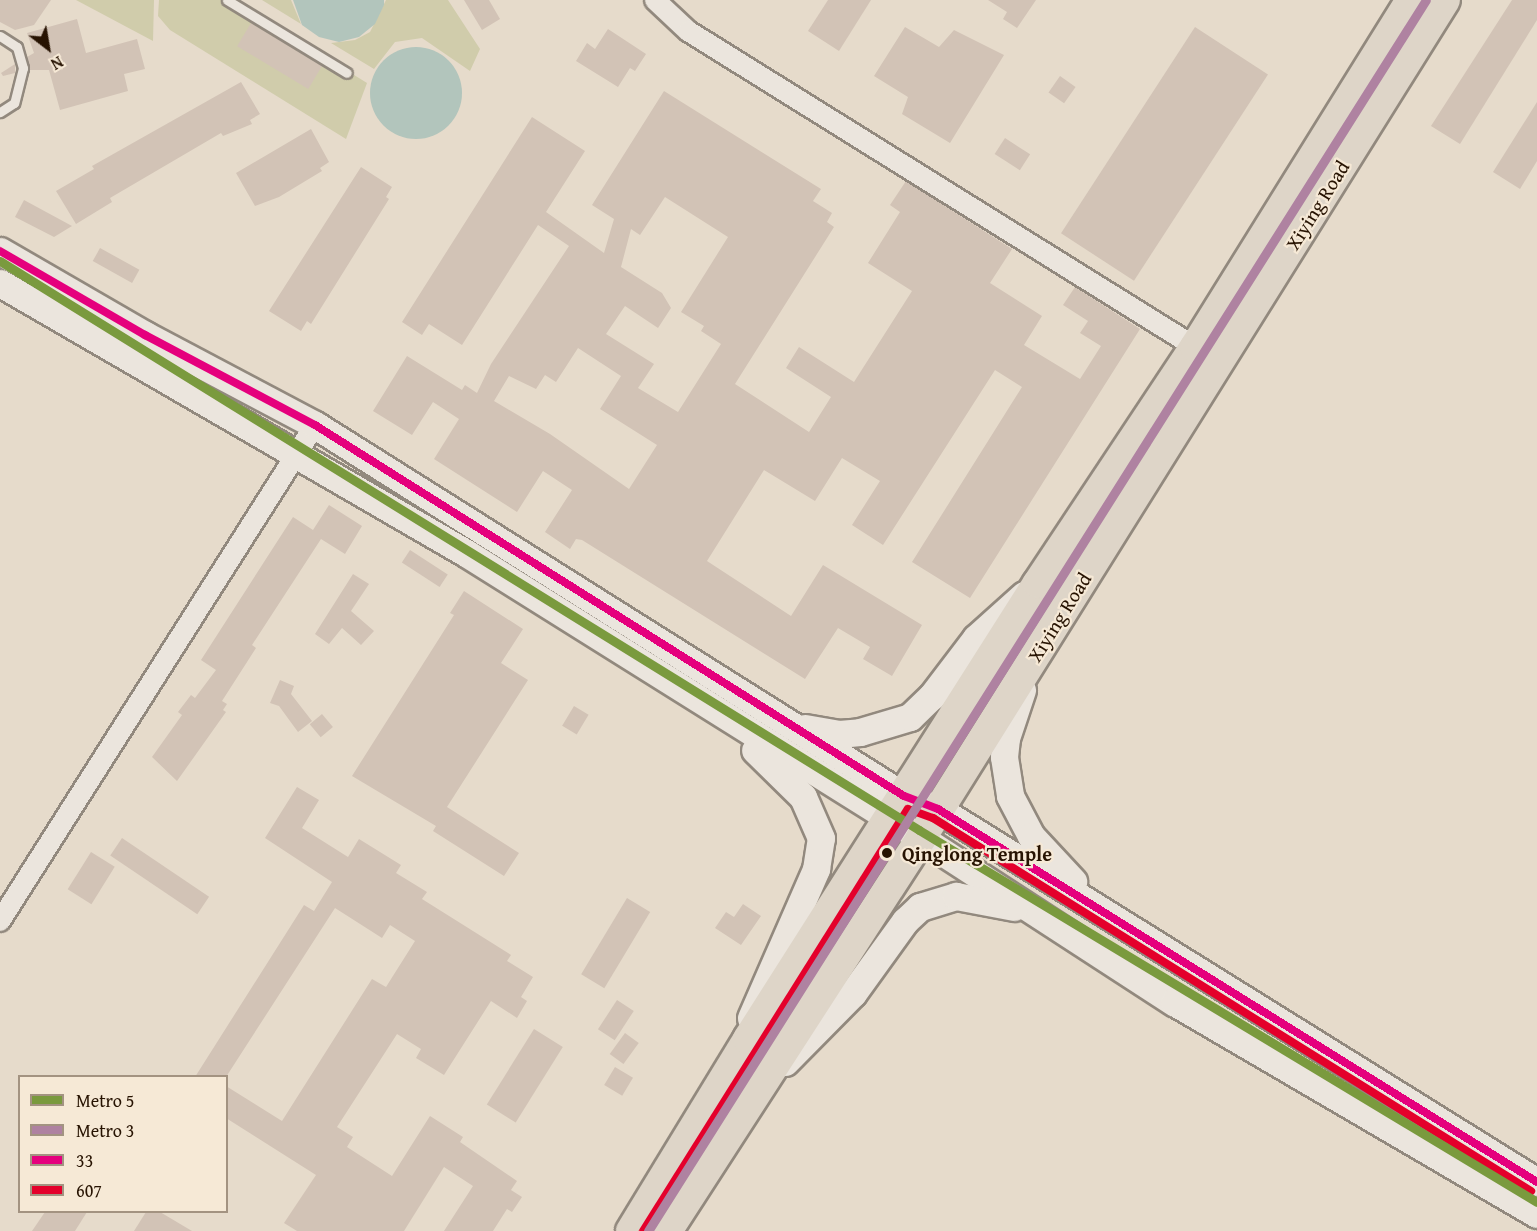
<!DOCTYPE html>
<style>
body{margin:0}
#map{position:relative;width:1537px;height:1231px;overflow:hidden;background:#e6dbcb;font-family:"Gentium Book Plus",serif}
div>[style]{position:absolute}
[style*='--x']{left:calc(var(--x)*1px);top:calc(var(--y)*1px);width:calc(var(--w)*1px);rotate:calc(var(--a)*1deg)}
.green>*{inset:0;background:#d0ccab}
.water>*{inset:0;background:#b2c5bc}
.round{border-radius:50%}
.building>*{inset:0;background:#d2c3b6;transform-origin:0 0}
.roads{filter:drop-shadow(2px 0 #92897e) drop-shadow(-2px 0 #92897e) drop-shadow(0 2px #92897e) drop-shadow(0 -2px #92897e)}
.service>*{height:9px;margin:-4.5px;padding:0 4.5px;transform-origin:4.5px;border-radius:4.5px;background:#ebe5dd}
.minor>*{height:20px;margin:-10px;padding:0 10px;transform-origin:10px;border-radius:10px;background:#ebe5dd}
.secondary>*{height:27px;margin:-13.5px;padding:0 13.5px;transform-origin:13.5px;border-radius:13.5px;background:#ebe5dd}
.primary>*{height:30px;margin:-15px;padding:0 15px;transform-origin:15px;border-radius:15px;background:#ded5c8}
.bus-1>*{height:8px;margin:-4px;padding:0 4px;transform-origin:4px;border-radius:4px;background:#e5007d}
.bus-2>*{height:8px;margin:-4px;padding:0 4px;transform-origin:4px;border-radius:4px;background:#e4002b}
.metro-1>*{height:9px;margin:-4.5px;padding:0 4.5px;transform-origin:4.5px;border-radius:4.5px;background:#7a9a3e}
.metro-2>*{height:9px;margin:-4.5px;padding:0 4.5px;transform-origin:4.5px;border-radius:4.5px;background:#af82a1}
.dots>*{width:16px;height:16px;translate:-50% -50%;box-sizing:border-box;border:3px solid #f6e9d6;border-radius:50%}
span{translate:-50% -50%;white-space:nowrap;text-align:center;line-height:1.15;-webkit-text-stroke:4.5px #f6e9d6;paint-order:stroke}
.street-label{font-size:20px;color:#271302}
.stop-label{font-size:20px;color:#271302;font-weight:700}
.left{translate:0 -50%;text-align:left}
.legend{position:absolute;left:18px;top:1075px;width:210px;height:138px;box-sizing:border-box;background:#f6e9d6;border:2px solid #a39381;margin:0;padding:8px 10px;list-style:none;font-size:18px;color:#271302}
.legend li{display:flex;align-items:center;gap:12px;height:30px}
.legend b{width:30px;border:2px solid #a39381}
.north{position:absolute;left:18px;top:18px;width:60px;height:60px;-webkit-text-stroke:4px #f6e9d6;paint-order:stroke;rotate:149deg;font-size:16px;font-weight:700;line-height:24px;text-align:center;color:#271302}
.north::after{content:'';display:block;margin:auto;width:21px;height:27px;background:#271302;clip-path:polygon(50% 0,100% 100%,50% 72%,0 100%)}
</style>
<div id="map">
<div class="green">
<i style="clip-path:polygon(76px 0,154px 0,153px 41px)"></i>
<i style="clip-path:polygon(159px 0,233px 0,367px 83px,346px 139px,170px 30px,158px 16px)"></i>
<i style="clip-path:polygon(262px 0,291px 0,301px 24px)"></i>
<i style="clip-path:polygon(386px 0,448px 0,480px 49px,470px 71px,422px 38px,395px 42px,374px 69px,331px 43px,355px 40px,370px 32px)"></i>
</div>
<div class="water">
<i style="clip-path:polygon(293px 0,384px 0,384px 5px,375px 24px,359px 37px,339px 42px,319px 37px,302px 25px)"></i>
<i class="round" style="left:370px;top:47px;width:92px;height:92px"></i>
</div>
<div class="building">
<i style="clip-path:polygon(0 0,51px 0,34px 25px,15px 30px,0 22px)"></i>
<i style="clip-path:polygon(464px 0,489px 0,500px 19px,482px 30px)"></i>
<i style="clip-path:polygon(828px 0,871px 0,839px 51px,808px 31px)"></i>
<i style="clip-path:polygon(988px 0,1036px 0,1017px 28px,1003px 19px,1007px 12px)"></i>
<i style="clip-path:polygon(1512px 0,1537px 0,1537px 20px,1460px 144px,1431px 126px)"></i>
<i style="clip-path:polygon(77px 19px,86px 53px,137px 39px,145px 69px,124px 74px,128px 91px,60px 110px,49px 70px,30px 70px,27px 57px,34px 53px,27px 33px)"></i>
<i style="left:251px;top:23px;width:83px;height:27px;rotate:31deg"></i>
<i style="clip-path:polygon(905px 27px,939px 47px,954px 30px,1004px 55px,950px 143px,902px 114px,908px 97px,874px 76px)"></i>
<i style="left:1195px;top:27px;width:87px;height:246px;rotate:33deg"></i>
<i style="clip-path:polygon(608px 29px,646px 54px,635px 71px,630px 68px,618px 87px,576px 61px,587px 43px,595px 49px)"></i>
<i style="clip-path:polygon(15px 64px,15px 73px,3px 76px,1px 73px)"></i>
<i style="left:1060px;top:76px;width:19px;height:20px;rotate:35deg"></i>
<i style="clip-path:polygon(241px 82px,260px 114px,250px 120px,252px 124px,223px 136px,221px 133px,110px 198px,112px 202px,76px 224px,56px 191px,94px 169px,92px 166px)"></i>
<i style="clip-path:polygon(evenodd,664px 91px,821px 189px,813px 201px,832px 213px,827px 222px,834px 227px,735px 384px,809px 432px,831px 397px,786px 368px,799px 347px,854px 382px,912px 291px,868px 263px,900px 212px,890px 205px,906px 181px,1012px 249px,990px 283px,1042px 316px,1024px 345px,1080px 379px,1101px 346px,1080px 333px,1088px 321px,1063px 305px,1075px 287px,1140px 329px,970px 598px,912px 562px,1022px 387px,995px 370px,883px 545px,852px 525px,880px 481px,842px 458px,815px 501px,764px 470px,707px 561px,791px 616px,823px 565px,922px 625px,892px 676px,863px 659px,870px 647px,838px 628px,805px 679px,582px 540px,576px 539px,570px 549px,545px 532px,572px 490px,543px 471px,517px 512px,434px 459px,459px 419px,433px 402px,412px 435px,373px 411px,407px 356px,462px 390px,465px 385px,477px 393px,491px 364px,569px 246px,538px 225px,462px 345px,429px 324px,422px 335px,402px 322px,532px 117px,585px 151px,546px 212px,604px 253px,614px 219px,592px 205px,664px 91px,665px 197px,728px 237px,681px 312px,704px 326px,701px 331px,721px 344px,678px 412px,638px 388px,654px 364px,606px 334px,625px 306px,658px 328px,671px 308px,662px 293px,621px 267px,631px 229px,640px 235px,665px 197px,664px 91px,578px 348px,621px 376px,600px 409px,657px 445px,629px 489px,550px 434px,494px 401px,509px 376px,536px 389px,545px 375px,556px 382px,578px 348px)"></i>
<i style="clip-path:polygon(1537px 102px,1537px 161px,1520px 189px,1493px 172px)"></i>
<i style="clip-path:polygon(311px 129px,329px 162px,320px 168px,322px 171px,279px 197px,255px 206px,236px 173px)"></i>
<i style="left:1005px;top:138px;width:30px;height:19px;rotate:33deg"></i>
<i style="clip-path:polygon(361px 167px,392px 187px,386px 197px,389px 199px,311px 324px,307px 321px,301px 331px,269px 311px)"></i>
<i style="clip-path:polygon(24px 200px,72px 226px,54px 237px,15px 217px)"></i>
<i style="left:100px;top:248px;width:45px;height:15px;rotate:29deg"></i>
<i style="clip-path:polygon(329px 505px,362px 526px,345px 554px,321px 539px,252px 645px,256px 648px,222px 701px,227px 704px,223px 710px,226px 712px,177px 781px,152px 757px,182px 715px,178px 712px,191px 695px,195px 698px,216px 670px,201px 660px,293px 517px,313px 530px)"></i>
<i style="left:410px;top:550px;width:45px;height:15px;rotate:33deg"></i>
<i style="clip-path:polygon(353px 574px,369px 584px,351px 611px,374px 631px,361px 645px,342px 628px,329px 644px,315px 634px)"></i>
<i style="clip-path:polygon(464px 591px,523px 629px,501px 663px,528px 680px,447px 807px,519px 853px,504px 876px,433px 831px,436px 826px,352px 776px,454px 615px,450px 613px)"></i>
<i style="clip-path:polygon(280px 680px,294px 686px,291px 694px,312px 721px,298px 732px,279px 706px,270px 703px)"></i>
<i style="left:574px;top:706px;width:17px;height:23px;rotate:31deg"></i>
<i style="left:322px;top:714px;width:17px;height:16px;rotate:50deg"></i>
<i style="clip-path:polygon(297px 787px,319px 800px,302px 828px,348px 857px,359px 839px,401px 865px,396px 873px,427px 892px,422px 899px,511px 955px,507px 961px,533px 977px,521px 997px,527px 1001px,517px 1018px,491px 1001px,444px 1075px,416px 1058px,421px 1049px,397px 1034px,337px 1127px,353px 1137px,347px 1147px,392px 1176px,430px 1116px,463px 1137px,460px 1142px,517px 1181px,511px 1190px,522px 1197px,512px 1212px,507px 1209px,493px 1231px,444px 1231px,473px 1186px,444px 1167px,404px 1231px,297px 1231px,284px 1223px,316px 1175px,226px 1118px,226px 1086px,282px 1121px,372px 979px,386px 987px,415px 941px,390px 925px,382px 938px,335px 908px,226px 1077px,195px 1077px,304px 905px,314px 911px,332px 882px,265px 838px)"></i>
<i style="left:122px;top:838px;width:105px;height:21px;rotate:34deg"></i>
<i style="left:91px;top:852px;width:28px;height:44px;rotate:32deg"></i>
<i style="left:627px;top:898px;width:27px;height:89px;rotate:31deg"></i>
<i style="clip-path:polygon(743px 904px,761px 916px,741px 945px,715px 928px,726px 912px,734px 917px)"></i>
<i style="left:617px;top:1000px;width:20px;height:35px;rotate:33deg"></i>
<i style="left:534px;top:1029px;width:34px;height:89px;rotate:32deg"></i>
<i style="left:625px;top:1033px;width:17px;height:26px;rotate:36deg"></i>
<i style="left:615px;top:1067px;width:21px;height:21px;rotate:31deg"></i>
<i style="clip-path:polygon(45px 1212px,87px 1212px,75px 1231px,32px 1231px)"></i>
<i style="clip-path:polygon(146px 1212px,160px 1212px,192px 1231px,134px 1231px)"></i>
</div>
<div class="roads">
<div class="service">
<i style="--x:227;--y:0;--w:140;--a:31.3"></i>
<i style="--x:0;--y:36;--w:20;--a:33"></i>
<i style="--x:17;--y:47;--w:22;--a:74"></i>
<i style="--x:23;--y:68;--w:36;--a:104"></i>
<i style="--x:14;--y:103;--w:17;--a:147"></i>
</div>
<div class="minor">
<i style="--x:655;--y:0;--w:45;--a:43.2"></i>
<i style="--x:688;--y:31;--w:597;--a:31.93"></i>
<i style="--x:0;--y:921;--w:588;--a:-57.58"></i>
</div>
<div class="secondary">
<i style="--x:0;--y:251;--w:168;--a:30.1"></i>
<i style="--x:145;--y:335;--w:192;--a:27.9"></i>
<i style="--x:315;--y:425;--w:696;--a:32.21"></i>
<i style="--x:904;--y:796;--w:36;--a:21"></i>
<i style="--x:938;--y:809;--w:706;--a:31.91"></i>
<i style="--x:0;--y:283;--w:539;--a:30.09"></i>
<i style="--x:466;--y:553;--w:537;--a:32.06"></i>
<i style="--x:921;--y:838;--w:302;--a:33"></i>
<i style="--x:1174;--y:1002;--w:420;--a:30.3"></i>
<i style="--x:1022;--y:690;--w:51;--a:108.4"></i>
<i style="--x:1006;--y:738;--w:19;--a:96"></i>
<i style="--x:1004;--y:757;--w:39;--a:81"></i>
<i style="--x:1010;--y:796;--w:45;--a:62.3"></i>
<i style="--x:1031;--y:836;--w:62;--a:47"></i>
<i style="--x:805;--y:728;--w:35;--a:10"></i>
<i style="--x:839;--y:734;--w:21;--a:-5"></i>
<i style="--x:860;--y:732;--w:52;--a:-16.7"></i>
<i style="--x:910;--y:717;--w:30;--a:-44"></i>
<i style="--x:932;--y:696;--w:73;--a:-52.8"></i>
<i style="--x:976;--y:638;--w:64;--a:-41.9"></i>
<i style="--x:751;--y:1018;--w:163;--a:-66.4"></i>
<i style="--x:816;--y:869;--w:31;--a:-81"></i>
<i style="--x:821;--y:838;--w:45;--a:-113.7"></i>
<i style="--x:803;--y:797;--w:67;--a:-135.6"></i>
<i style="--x:785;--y:1062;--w:97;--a:-45.4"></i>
<i style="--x:853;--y:993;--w:89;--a:-54.2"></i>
<i style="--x:905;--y:921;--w:21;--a:-43"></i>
<i style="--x:920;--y:907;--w:38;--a:-17"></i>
<i style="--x:956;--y:896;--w:59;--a:10.7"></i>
</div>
<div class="primary">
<i style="--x:631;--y:1231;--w:225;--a:-58.6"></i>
<i style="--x:748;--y:1039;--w:540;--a:-57.55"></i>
<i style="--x:1038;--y:583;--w:283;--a:-56.4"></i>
<i style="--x:1195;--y:347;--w:409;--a:-58.1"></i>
<i style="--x:667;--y:1231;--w:468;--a:-57.1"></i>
<i style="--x:921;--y:838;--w:988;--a:-57.98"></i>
</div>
</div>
<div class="bus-1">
<i style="--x:0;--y:251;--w:168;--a:30.1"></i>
<i style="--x:145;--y:335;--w:192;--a:27.9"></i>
<i style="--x:315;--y:425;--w:696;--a:32.21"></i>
<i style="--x:904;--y:796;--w:36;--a:21"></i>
<i style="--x:938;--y:809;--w:706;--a:31.91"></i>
</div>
<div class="bus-2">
<i style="--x:643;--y:1231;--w:498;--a:-57.9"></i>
<i style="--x:908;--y:809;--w:27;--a:20"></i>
<i style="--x:933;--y:818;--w:705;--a:31.95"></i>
</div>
<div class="metro-1">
<i style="--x:0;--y:261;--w:1081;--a:31.76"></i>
<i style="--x:919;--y:830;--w:721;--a:31.05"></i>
</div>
<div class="metro-2">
<i style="--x:648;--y:1231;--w:1456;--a:-57.71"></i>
</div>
<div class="dots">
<i style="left:887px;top:853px;background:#271302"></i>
</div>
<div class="street-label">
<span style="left:1317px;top:205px;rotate:-58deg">Xiying Road</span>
<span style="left:1059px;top:617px;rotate:-58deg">Xiying Road</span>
</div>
<div class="stop-label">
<span class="left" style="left:902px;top:853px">Qinglong Temple</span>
</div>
<ul class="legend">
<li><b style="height:8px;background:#7a9a3e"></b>Metro 5</li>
<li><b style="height:8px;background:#af82a1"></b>Metro 3</li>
<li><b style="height:8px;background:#e5007d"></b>33</li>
<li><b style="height:8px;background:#e4002b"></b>607</li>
</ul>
<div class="north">N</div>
</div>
